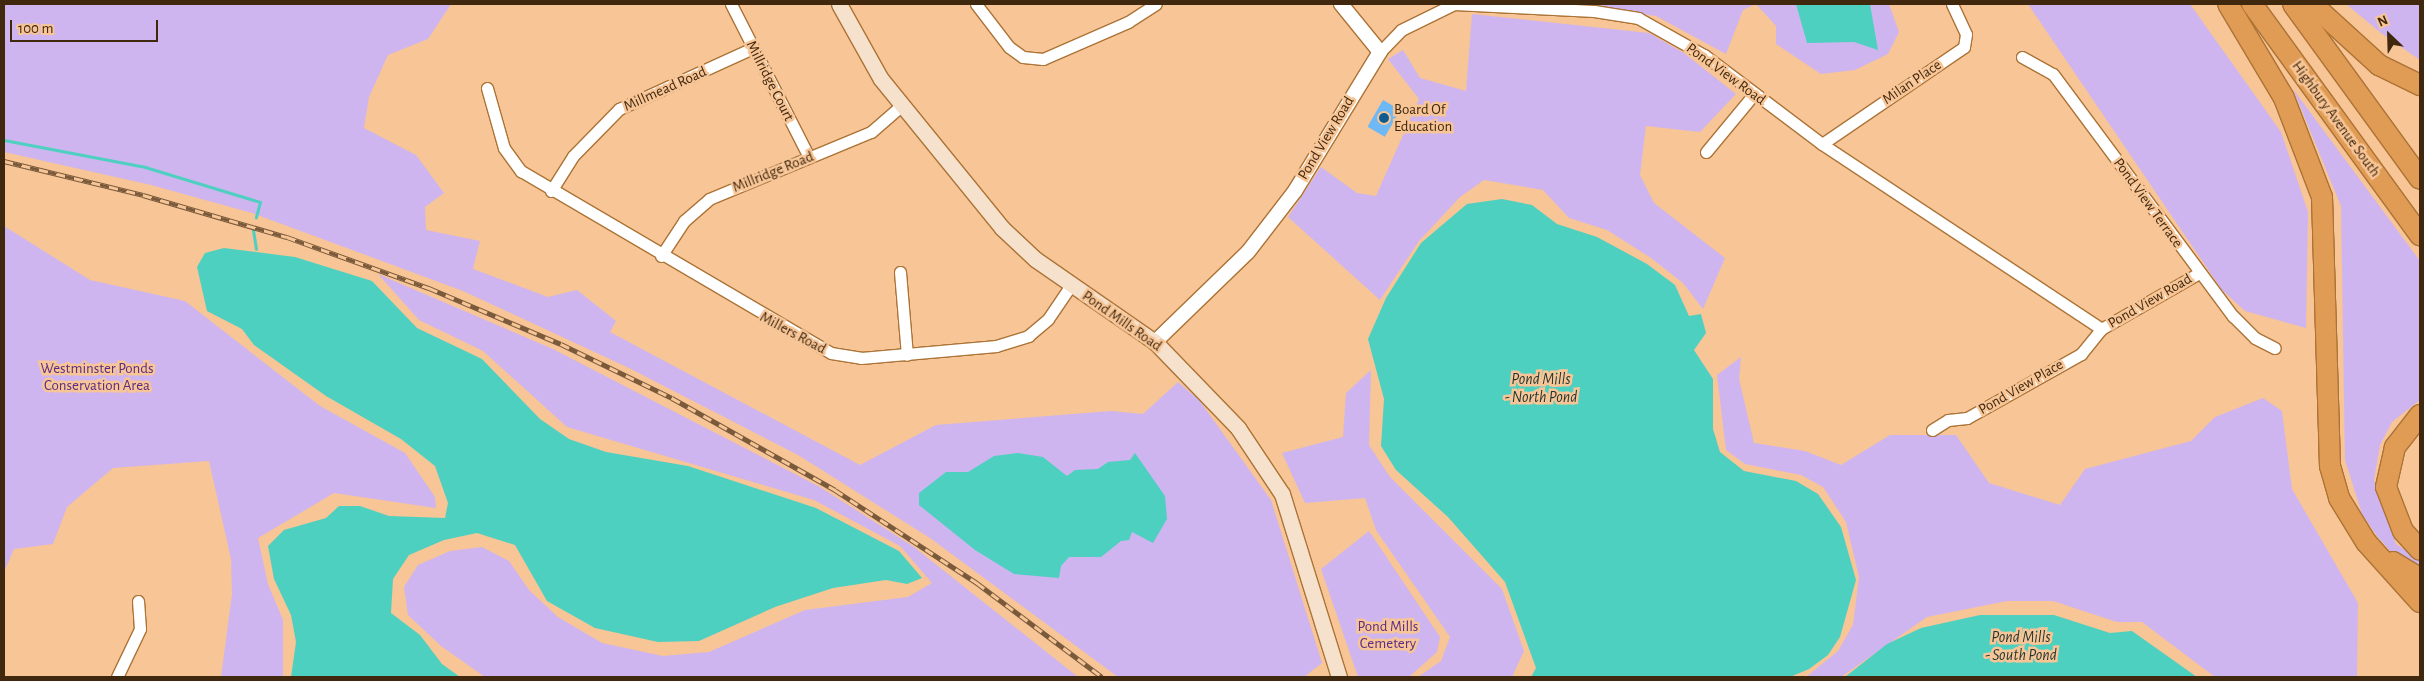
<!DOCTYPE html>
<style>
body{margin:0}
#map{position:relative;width:2424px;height:681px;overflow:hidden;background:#f7c596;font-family:"Alegreya Sans",sans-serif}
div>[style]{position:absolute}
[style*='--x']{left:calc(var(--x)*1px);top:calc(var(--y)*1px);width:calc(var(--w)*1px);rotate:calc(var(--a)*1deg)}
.green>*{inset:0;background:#cfb5ef}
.water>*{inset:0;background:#4ed0c1}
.stream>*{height:3px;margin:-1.5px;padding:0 1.5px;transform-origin:1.5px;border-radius:1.5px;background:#4ed0c1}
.building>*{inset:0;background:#6eb8f5;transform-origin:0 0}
.roads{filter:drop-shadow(1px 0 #ac7336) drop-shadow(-1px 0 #ac7336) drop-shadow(0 1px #ac7336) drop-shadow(0 -1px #ac7336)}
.minor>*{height:11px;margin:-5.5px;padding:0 5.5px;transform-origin:5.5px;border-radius:5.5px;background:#fff}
.tertiary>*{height:14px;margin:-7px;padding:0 7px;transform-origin:7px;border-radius:7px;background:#fff}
.secondary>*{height:15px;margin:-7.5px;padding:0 7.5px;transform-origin:7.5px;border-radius:7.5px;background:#f6e1cc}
.motorway>*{height:20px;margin:-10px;padding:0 10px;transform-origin:10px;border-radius:10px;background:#e09b55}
.rail>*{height:5px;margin-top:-2.5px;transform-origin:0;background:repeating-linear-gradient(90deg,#f7c596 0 9px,#7a5a3a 0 18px);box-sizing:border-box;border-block:1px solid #7a5a3a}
.dots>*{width:14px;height:14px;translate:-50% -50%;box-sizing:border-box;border:2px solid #f7c596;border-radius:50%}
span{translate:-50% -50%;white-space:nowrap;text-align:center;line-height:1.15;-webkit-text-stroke:5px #f7c596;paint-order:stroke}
.street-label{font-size:15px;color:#40280f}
.poi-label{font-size:15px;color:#40280f}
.left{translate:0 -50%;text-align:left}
.park-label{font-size:15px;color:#5a2c85}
.water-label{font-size:16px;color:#1f3532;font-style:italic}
.frame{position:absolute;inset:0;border:5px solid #40280f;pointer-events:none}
.north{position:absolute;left:2364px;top:10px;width:50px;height:50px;-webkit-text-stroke:4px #f7c596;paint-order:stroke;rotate:336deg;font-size:14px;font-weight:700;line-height:20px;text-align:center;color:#40280f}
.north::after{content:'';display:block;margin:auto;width:18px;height:22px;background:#40280f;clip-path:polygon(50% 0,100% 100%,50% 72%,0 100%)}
.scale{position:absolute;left:10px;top:20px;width:148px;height:22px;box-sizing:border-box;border:2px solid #40280f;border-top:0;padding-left:6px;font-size:15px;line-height:18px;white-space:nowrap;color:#40280f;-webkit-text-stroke:4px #f7c596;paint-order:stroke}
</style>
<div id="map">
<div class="green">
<i style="clip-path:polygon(4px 4px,451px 4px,428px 39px,388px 55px,369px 97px,364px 128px,416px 155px,444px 193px,425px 207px,426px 230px,480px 241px,473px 269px,548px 297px,577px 290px,616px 321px,610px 332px,860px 465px,936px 425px,1111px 411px,1143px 414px,1178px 382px,1199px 400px,1271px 500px,1322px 663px,1304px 677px,1118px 677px,930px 538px,798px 455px,629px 368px,463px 291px,252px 213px,151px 185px,4px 152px)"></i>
<i style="clip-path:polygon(1568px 4px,1889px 4px,1899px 32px,1888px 54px,1855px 70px,1821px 74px,1776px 44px,1776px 26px,1756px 4px,1743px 10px,1726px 54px,1656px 16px)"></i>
<i style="clip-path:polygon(2028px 4px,2190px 4px,2281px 132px,2308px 212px,2306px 328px,2245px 311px,2222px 290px)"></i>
<i style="clip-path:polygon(2346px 4px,2420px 4px,2420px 60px,2381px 33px)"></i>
<i style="clip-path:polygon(1472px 14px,1649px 33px,1684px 53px,1736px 94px,1700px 132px,1646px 126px,1640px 175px,1654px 203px,1725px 258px,1703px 309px,1683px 283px,1651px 258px,1607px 230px,1569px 218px,1543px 190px,1484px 180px,1460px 197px,1419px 241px,1380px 300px,1288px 217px,1321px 167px,1357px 193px,1376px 196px,1419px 99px,1388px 59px,1403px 50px,1420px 78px,1466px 91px)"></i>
<i style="clip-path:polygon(2293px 89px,2420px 261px,2420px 400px,2392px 422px,2380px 445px,2374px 480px,2396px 544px,2420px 560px,2420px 567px,2391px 552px,2377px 536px,2362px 514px,2345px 460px,2341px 206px)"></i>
<i style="clip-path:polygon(4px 226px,90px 280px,185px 301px,320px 406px,405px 453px,435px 497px,436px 508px,334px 493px,258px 538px,268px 584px,283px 620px,283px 677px,221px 677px,232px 594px,231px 559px,209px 461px,113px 468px,67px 507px,53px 544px,14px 549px,4px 572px)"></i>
<i style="clip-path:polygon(378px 274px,553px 349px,820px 487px,914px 547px,1078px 677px,485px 677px,441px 646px,408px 615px,404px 587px,418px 565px,450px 551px,482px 547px,509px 561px,529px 590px,558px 617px,602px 643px,663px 656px,709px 652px,805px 610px,908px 597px,932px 583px,900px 546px,814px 500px,567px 427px,483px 351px,419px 320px)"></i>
<i style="clip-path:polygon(1741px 357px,1739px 379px,1754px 443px,1805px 451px,1841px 465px,1890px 435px,1956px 435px,1989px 483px,2060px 505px,2085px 469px,2191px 441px,2215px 417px,2263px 398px,2282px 411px,2292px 489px,2358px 603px,2357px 677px,2215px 677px,2142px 622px,2117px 622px,2053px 601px,2007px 601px,1927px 617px,1841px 677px,1806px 677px,1838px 651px,1853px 625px,1859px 577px,1846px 522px,1823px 487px,1801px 475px,1745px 464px,1726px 450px,1717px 375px)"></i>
<i style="clip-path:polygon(1371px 370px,1369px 445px,1390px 477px,1502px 589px,1524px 651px,1512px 677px,1418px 677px,1441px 661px,1450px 637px,1376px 530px,1365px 498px,1305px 503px,1282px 453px,1343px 437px,1346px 393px)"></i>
<i style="clip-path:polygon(1369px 531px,1440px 637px,1437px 652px,1409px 677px,1358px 677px,1321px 569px)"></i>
</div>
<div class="water">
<i style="clip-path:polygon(1796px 4px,1870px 4px,1878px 50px,1854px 42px,1807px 43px)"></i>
<i style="clip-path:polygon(1502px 199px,1532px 205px,1557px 224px,1597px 237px,1647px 264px,1675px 285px,1689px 316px,1701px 314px,1706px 333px,1694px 350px,1713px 379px,1713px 429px,1720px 452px,1744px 471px,1796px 481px,1818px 494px,1841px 527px,1856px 580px,1840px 637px,1828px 655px,1809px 669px,1790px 677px,1531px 677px,1536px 668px,1505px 582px,1448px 517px,1396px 470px,1381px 446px,1384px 399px,1368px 339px,1386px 298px,1421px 243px,1467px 204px)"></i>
<i style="clip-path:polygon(224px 248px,295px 257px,372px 281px,417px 328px,482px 359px,540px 419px,569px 439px,606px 452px,688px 466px,816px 508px,899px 551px,922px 578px,907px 584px,886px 580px,833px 588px,775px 607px,699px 641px,658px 642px,595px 628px,547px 601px,515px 545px,477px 533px,444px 540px,409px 555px,393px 579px,391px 613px,420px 635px,442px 664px,460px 677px,291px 677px,296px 642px,291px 615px,274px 579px,268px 546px,284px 530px,326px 518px,339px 506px,360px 506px,389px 516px,445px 518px,448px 503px,435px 466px,401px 439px,326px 396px,254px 345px,242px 329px,207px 311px,197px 267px,205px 253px)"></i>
<i style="clip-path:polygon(1018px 453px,1043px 457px,1067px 476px,1075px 470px,1098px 469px,1108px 462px,1130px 460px,1135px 453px,1165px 496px,1167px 519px,1153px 543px,1132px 532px,1129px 540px,1121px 541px,1101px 557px,1069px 557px,1061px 566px,1059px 578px,1014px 574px,975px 550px,919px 505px,919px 493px,946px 472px,968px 472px,994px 456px)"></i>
<i style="clip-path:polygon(1980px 615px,2054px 615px,2110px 633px,2132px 631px,2197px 677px,1845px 677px,1887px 644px,1921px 628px)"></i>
</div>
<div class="stream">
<i style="--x:4;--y:140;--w:144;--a:10.8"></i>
<i style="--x:145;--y:167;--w:120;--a:16.9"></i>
<i style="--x:260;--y:202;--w:16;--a:105"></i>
<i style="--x:253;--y:230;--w:19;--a:81"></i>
</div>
<div class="building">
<i style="left:1383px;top:100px;width:20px;height:31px;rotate:30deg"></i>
</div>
<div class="roads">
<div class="minor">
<i style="--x:731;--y:4;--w:172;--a:63"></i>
<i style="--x:976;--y:4;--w:54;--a:52.5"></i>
<i style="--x:1009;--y:47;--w:17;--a:36"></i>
<i style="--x:1023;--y:57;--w:20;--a:6"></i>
<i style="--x:1043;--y:59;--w:93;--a:-23.5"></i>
<i style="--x:1128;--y:22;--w:33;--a:-33"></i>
<i style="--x:1380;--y:52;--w:30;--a:-46"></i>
<i style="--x:1401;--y:30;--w:59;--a:-26.1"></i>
<i style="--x:1454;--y:4;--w:140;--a:2.9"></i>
<i style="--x:1594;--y:11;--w:45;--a:9"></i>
<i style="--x:1638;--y:18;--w:76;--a:29.3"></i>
<i style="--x:1704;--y:55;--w:148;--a:37"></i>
<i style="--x:1822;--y:144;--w:335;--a:33.5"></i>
<i style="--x:2101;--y:329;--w:113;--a:-29.7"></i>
<i style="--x:2022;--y:57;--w:35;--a:29"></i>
<i style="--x:2053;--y:74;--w:302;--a:53.4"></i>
<i style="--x:2233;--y:316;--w:31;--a:45"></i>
<i style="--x:2255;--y:338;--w:22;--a:27"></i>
<i style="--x:487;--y:88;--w:62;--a:74.2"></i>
<i style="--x:504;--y:148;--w:29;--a:54"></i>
<i style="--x:521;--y:171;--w:359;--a:30.4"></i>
<i style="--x:831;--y:353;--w:30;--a:9"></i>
<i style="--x:861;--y:358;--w:136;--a:-5.1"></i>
<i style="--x:996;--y:346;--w:34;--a:-17"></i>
<i style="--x:1028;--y:336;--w:26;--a:-40"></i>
<i style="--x:1048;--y:319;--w:41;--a:-55.9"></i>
<i style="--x:1822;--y:144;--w:172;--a:-34.3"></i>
<i style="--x:1964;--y:47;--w:13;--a:-81"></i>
<i style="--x:1966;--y:34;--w:33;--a:-115"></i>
<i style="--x:1706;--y:152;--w:75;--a:-50.4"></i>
<i style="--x:551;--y:191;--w:41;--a:-57.8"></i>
<i style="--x:573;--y:156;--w:66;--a:-45.6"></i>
<i style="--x:619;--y:109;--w:147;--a:-24.5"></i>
<i style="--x:661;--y:256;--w:42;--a:-56.7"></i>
<i style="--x:684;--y:221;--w:33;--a:-41"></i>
<i style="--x:709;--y:199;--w:175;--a:-22.5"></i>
<i style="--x:871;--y:132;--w:40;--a:-41"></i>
<i style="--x:900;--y:272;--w:83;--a:85.2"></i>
<i style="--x:1932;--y:430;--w:19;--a:-32"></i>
<i style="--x:1948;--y:420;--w:19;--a:-6"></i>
<i style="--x:1967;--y:418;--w:131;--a:-29.3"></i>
<i style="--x:2081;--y:354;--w:32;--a:-51"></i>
<i style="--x:117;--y:677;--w:53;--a:-64.4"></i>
<i style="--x:140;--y:629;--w:28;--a:-94"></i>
</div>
<div class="tertiary">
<i style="--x:1155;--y:342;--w:129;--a:-44.1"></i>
<i style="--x:1248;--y:252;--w:77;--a:-52.4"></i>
<i style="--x:1295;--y:191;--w:163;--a:-58.6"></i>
<i style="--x:1380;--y:52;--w:62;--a:-129.1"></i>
</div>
<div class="secondary">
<i style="--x:839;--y:4;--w:86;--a:60.8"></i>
<i style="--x:881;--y:79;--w:192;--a:50.9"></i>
<i style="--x:1002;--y:228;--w:45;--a:43.2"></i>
<i style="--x:1035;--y:259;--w:146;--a:34.7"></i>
<i style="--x:1155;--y:342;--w:120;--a:46"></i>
<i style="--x:1238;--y:428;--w:79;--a:56.3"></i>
<i style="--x:1282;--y:494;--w:192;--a:72.7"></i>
</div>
<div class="motorway">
<i style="--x:2228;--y:4;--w:109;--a:59.2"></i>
<i style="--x:2284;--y:98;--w:106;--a:69"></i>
<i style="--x:2322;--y:197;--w:269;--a:88.3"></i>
<i style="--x:2330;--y:466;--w:33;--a:74"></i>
<i style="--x:2339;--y:498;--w:52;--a:58.5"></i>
<i style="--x:2366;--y:542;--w:81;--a:48"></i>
<i style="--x:2252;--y:4;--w:286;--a:54"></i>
<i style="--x:2293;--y:4;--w:216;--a:54"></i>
<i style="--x:2312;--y:4;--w:91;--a:42.3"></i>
<i style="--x:2379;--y:65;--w:46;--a:26"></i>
<i style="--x:2420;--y:415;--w:41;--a:128"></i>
<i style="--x:2395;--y:447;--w:41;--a:102.7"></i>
<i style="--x:2386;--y:487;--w:47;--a:68.9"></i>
<i style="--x:2403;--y:531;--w:25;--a:48"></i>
<i style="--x:2393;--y:562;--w:31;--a:31"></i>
</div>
</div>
<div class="rail">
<i style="--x:4;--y:161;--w:143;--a:13.7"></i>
<i style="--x:143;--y:195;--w:150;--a:16.3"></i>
<i style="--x:287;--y:237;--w:151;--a:19.8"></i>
<i style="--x:429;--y:288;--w:143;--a:23"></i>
<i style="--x:561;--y:344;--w:123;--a:25.9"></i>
<i style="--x:672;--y:398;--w:187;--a:29.4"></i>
<i style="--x:835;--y:490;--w:170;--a:33.2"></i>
<i style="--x:977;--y:583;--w:156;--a:36.9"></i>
</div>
<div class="dots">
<i style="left:1384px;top:118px;background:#0e5c8f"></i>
</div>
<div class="street-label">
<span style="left:1726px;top:74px;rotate:36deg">Pond View Road</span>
<span style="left:770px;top:81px;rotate:63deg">Millridge Court</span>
<span style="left:1912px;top:82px;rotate:-34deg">Milan Place</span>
<span style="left:665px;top:89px;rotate:-24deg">Millmead Road</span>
<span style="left:2336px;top:119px;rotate:54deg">Highbury Avenue South</span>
<span style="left:1326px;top:138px;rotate:-59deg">Pond View Road</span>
<span style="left:773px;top:172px;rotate:-22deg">Millridge Road</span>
<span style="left:2148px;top:203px;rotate:54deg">Pond View Terrace</span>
<span style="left:2150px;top:301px;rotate:-30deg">Pond View Road</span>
<span style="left:1122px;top:321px;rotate:35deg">Pond Mills Road</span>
<span style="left:793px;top:333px;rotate:28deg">Millers Road</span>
<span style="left:2021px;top:387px;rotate:-30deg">Pond View Place</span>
</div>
<div class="poi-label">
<span class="left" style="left:1394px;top:118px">Board Of<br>Education</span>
</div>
<div class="park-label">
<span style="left:97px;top:377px">Westminster Ponds<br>Conservation Area</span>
<span style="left:1388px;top:635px">Pond Mills<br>Cemetery</span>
</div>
<div class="water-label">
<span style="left:1541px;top:388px">Pond Mills<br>- North Pond</span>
<span style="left:2021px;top:646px">Pond Mills<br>- South Pond</span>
</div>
<div class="frame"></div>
<div class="north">N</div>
<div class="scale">100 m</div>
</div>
